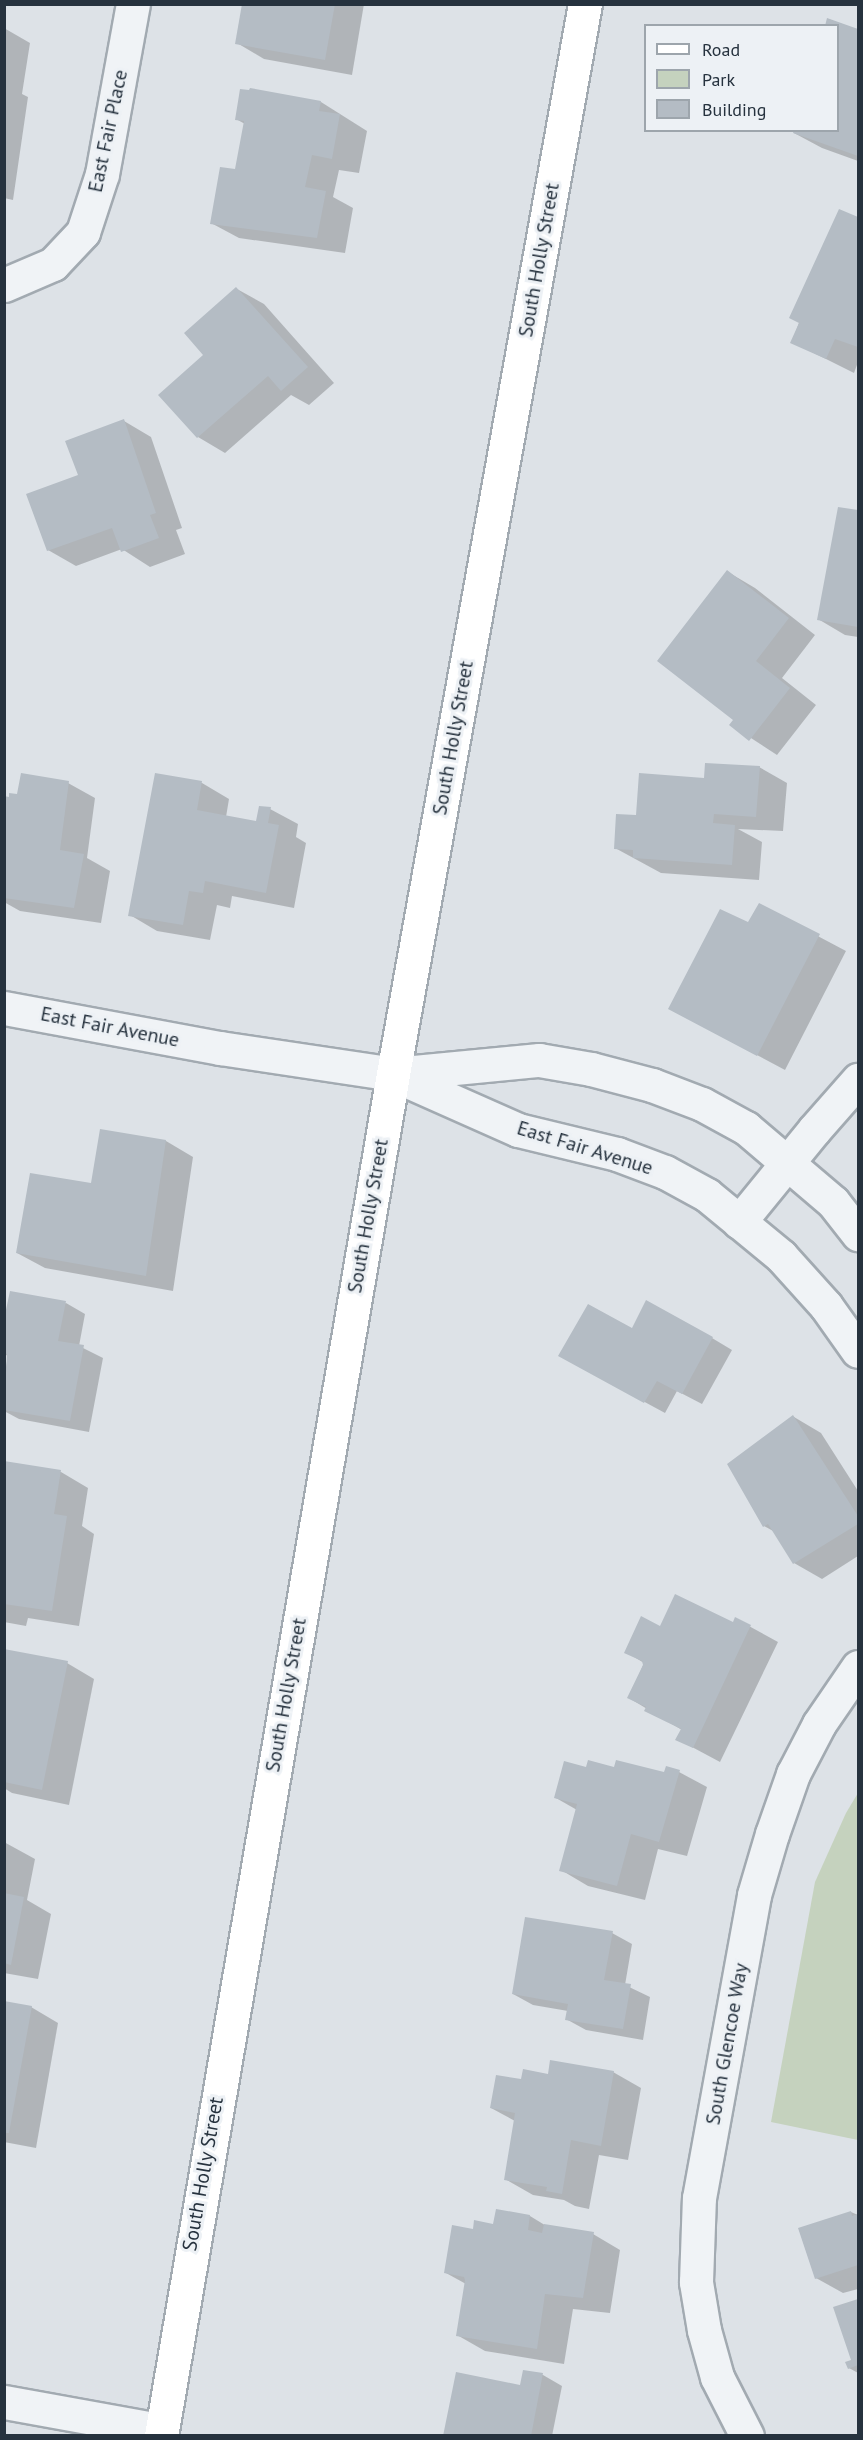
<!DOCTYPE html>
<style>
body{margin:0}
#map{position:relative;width:863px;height:2440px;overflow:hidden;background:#dde2e7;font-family:"PT Sans",sans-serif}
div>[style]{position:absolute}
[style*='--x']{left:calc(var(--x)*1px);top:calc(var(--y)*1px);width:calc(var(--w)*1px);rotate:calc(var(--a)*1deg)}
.green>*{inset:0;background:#c5d2be}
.shadow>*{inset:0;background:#0003}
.building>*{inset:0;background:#b4bcc4}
.roads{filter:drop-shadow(2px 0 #a2aab1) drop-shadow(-2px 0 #a2aab1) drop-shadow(0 2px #a2aab1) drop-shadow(0 -2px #a2aab1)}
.street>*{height:33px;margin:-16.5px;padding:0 16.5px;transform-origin:16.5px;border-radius:16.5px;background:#f0f3f6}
.secondary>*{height:33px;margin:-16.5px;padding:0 16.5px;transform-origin:16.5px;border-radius:16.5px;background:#fff}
span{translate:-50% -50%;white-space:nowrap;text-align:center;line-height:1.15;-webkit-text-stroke:6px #edf1f5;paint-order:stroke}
.street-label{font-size:20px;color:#26323e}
.frame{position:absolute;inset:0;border:6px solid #26323e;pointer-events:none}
.legend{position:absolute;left:644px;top:24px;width:195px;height:108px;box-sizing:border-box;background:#edf1f5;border:2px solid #9da5ac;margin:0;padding:8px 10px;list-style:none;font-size:18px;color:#26323e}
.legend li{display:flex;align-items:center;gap:12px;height:30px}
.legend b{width:30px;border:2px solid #9da5ac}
</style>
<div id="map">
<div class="green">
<i style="clip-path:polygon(858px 1793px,858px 2140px,771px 2122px,815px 1882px,846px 1813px)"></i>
</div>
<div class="shadow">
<i style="clip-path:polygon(244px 4px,364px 4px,352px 75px,264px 59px,237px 43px)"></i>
<i style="clip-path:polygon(828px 19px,858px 30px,858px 161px,822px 148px,794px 133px,838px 130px,838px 26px)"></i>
<i style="clip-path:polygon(4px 28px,30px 43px,22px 94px,28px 97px,13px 200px,4px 198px)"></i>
<i style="clip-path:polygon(321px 102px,367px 131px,359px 173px,339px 170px,333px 197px,353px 208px,345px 253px,239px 238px,211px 223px,236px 171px,245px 124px,236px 119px)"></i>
<i style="clip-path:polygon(840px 211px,858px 219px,858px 362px,854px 373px,792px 342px)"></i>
<i style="clip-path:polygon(237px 289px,264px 304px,334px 383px,309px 405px,291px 395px,225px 453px,198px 437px,205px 355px)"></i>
<i style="clip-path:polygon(124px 421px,151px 437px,182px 528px,176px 530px,185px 554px,150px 567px,122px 549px,76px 566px,48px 550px,80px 476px)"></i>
<i style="clip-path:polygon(839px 508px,858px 512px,858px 637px,845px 635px,818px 619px)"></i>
<i style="clip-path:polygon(728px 572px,755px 588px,815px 635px,782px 678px,816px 705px,777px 755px,731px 725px,735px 719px)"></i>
<i style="clip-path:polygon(759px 767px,787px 783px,783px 831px,738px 829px,762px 842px,759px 880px,661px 873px,615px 848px,637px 816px,705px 779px)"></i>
<i style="clip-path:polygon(157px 775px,202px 783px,229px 799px,226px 817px,257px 823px,270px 809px,298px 824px,296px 837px,306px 843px,294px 908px,232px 896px,230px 908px,217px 905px,210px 940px,157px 931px,130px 915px)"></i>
<i style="clip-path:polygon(68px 783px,95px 798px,87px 858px,110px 871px,101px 923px,20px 911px,4px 902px,4px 798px)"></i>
<i style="clip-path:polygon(759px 905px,846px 951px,785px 1070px,670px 1009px,748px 924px)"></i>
<i style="clip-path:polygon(101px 1130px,166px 1141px,193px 1157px,173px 1291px,45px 1268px,17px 1253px,92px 1185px)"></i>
<i style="clip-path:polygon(66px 1303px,85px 1314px,79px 1346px,103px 1358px,89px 1432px,19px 1419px,4px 1411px,4px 1378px,8px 1356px,4px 1354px,4px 1327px)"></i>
<i style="clip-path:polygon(632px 1330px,712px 1338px,732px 1350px,702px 1404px,677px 1391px,665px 1413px,580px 1367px)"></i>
<i style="clip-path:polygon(794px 1417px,821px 1433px,858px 1491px,858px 1556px,822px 1579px,794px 1563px,775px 1532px,764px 1526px)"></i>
<i style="clip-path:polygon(4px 1463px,61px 1472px,88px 1488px,82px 1526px,94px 1534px,79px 1626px,28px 1618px,26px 1626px,4px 1622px)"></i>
<i style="clip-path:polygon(736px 1619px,778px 1642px,720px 1762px,677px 1739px,682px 1730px,629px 1698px,644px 1663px,626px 1652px,734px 1624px)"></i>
<i style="clip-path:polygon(4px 1650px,67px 1663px,94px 1679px,69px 1805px,12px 1793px,4px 1788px)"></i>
<i style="clip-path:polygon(615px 1768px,665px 1774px,679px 1772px,707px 1787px,687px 1856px,658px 1849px,645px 1900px,588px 1886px,561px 1870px,577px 1810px,556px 1798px,587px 1769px)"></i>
<i style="clip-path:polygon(4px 1842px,35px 1859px,27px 1900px,51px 1914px,38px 1979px,4px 1973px)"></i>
<i style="clip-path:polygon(612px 1933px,632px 1944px,625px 1985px,650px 1997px,643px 2040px,586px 2030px,566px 2019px,568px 2011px,533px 2005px,513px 1994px)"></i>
<i style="clip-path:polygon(4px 2003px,31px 2007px,58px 2023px,36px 2148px,4px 2142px)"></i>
<i style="clip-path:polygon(613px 2072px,641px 2088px,628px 2160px,599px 2155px,589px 2209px,575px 2206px,564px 2200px,533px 2195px,505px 2179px,515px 2121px,491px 2108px,522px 2081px,549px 2076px)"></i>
<i style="clip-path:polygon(851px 2212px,858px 2215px,858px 2289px,843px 2293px,816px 2278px)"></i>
<i style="clip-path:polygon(530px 2216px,548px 2227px,593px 2234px,620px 2250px,610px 2313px,573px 2309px,564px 2364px,485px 2351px,457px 2335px,466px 2284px,446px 2273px,474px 2231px)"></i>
<i style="clip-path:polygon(858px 2300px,858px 2373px,849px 2368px,853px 2360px,835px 2308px)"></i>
<i style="clip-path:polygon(525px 2372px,543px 2375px,562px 2386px,552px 2436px,444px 2436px,521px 2386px)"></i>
</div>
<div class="building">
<i style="clip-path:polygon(242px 4px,335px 4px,325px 60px,235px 44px)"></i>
<i style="clip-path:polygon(827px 18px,858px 29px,858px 156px,793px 133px,794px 130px,838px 130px,838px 26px,825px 26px)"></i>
<i style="clip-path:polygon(250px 88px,321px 101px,319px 111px,340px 114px,332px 159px,312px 155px,305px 187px,326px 191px,317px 238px,210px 224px,220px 167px,235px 169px,244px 121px,235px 120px,240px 89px,249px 90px)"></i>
<i style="clip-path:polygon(839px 209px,858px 217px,858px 347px,835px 339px,826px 359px,790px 343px,799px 323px,789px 318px)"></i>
<i style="clip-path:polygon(236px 287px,308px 367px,281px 391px,268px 376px,197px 438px,158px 395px,203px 355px,184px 333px)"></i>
<i style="clip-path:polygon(124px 419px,156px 513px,150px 515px,159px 538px,121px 552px,112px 528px,47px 551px,26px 494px,78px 475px,65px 441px)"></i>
<i style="clip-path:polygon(838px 507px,858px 510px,858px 627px,817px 620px)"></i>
<i style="clip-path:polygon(727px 570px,789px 618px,756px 661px,790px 688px,749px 741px,729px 725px,733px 720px,657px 661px)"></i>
<i style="clip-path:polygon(705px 763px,760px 766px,756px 817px,714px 814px,713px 823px,735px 825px,732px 865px,633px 858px,633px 850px,614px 849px,616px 814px,636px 815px,639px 773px,704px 778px)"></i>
<i style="clip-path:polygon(21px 773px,69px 781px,60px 850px,84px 854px,74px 908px,4px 898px,4px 796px,9px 797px,9px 793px,17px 794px)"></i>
<i style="clip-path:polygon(155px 773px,202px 781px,197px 810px,256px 821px,259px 806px,271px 807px,268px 823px,279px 825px,266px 893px,205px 881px,203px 893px,189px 891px,183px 925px,128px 916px)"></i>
<i style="clip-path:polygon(759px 903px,820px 934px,757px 1056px,668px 1009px,720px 909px,748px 922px)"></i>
<i style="clip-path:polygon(100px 1129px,166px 1140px,146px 1276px,16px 1253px,30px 1173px,91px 1183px)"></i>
<i style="clip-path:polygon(10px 1291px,66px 1301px,58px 1341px,84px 1345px,70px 1421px,4px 1410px,7px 1354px,4px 1353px,4px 1319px)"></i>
<i style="clip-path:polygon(646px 1300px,713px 1337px,682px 1394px,657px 1381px,644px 1403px,558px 1356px,588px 1304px,632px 1328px)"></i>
<i style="clip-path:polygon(793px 1415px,858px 1516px,858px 1524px,793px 1564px,768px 1524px,763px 1527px,727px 1464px)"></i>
<i style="clip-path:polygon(4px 1461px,61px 1470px,54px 1514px,67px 1516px,52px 1611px,4px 1604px)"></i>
<i style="clip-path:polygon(675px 1594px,733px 1622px,735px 1617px,751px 1625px,693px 1748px,675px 1740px,681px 1729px,644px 1711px,646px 1707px,627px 1698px,643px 1665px,642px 1661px,624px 1653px,641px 1616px,660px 1626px)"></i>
<i style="clip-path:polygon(4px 1649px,68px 1661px,42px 1790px,4px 1782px)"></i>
<i style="clip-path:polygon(588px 1760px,614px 1767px,616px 1760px,664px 1772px,666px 1766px,680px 1770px,659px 1842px,631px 1834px,617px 1886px,559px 1871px,577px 1804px,554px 1798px,564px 1761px,586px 1767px)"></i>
<i style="clip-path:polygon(4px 1893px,24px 1897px,11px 1965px,4px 1963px)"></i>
<i style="clip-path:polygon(525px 1917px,613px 1931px,604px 1980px,631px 1984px,623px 2029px,565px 2020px,568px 2004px,512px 1994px)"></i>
<i style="clip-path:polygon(4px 2001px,32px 2006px,9px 2133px,4px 2133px)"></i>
<i style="clip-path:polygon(550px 2060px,614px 2071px,601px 2146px,571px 2140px,562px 2194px,546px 2191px,547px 2187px,504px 2180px,515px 2113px,490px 2108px,496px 2075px,521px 2079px,523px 2069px,548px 2074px)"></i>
<i style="clip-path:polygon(496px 2209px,530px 2215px,528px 2230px,542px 2233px,544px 2224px,594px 2232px,583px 2298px,545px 2294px,537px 2349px,456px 2336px,465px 2280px,464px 2277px,444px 2273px,452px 2225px,473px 2229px,474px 2220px,493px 2224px)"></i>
<i style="clip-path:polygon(851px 2211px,852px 2216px,858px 2214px,858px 2265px,815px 2279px,798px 2228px)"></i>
<i style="clip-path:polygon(858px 2299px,858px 2365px,848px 2369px,845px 2362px,851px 2360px,833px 2307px)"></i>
<i style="clip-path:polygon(523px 2370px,543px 2373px,531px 2436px,443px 2436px,456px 2372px,520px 2385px)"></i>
</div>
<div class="roads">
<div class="street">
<i style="--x:4;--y:285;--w:53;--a:-23.2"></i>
<i style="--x:53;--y:264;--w:44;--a:-46.8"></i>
<i style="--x:83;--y:232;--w:61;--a:-71.9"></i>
<i style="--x:102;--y:174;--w:173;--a:-79.7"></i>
<i style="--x:4;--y:1008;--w:220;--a:10.5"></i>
<i style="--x:220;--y:1048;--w:175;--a:8.5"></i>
<i style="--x:393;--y:1074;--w:147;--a:-5.5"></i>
<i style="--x:539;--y:1060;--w:53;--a:9.8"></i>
<i style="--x:591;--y:1069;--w:63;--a:14.7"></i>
<i style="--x:652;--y:1085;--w:53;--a:20.8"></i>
<i style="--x:702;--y:1104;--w:50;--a:28.6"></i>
<i style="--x:746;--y:1128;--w:114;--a:40.4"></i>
<i style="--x:833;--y:1202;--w:41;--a:52"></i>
<i style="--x:394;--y:1075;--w:136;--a:23.9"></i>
<i style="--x:518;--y:1130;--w:102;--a:13.6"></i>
<i style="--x:617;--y:1154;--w:51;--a:20.6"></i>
<i style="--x:665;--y:1172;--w:48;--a:28.7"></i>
<i style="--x:707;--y:1195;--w:96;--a:39.5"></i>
<i style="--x:781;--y:1256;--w:67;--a:48"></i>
<i style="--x:826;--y:1306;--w:55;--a:54.6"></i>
<i style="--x:739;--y:1222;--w:119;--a:-50.8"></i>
<i style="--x:814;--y:1130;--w:67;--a:-48.7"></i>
<i style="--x:4;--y:2402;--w:158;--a:10.2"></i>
<i style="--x:747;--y:2436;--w:66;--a:-117"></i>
<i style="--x:717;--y:2377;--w:49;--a:-105.5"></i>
<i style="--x:704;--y:2330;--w:49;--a:-99.5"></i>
<i style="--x:696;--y:2282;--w:84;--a:-88"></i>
<i style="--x:699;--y:2198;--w:308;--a:-79.7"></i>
<i style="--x:754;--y:1895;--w:64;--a:-73.6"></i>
<i style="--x:772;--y:1834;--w:64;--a:-70.7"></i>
<i style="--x:793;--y:1774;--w:56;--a:-62.5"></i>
<i style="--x:819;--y:1724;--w:69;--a:-55.6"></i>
</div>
<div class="secondary">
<i style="--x:161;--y:2436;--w:1382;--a:-80.33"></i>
<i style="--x:393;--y:1074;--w:1087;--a:-79.83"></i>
</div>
</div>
<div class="street-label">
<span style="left:108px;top:131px;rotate:-78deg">East Fair Place</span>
<span style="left:539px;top:260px;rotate:-80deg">South Holly Street</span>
<span style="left:453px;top:738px;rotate:-80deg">South Holly Street</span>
<span style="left:110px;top:1027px;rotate:11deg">East Fair Avenue</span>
<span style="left:585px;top:1148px;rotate:17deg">East Fair Avenue</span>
<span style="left:368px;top:1216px;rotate:-80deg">South Holly Street</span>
<span style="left:286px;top:1695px;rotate:-80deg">South Holly Street</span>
<span style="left:727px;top:2044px;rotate:-80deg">South Glencoe Way</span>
<span style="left:203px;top:2174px;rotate:-80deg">South Holly Street</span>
</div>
<div class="frame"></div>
<ul class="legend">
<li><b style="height:8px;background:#fff"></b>Road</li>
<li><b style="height:16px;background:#c5d2be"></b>Park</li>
<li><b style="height:16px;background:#b4bcc4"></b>Building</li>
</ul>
</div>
